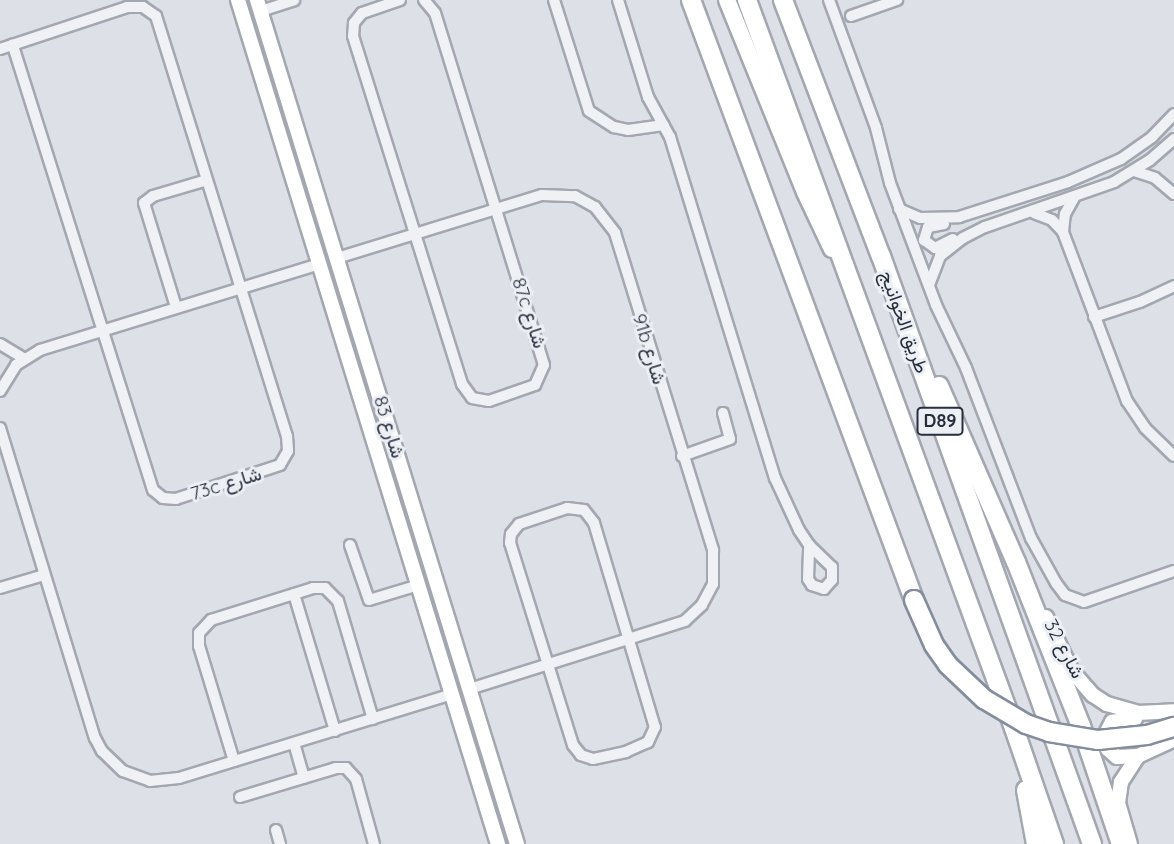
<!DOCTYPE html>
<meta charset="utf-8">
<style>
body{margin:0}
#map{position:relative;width:1174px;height:844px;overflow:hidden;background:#dde0e6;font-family:Quicksand,Vazirmatn,sans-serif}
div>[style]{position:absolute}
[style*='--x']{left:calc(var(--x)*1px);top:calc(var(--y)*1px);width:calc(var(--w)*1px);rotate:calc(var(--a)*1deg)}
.roads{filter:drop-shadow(2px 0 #a3a7b0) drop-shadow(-2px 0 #a3a7b0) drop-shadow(0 2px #a3a7b0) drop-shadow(0 -2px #a3a7b0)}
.street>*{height:10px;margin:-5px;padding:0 5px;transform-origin:5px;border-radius:5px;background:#eff1f5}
.secondary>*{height:14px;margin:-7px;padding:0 7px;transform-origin:7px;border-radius:7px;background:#fff}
.primary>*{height:16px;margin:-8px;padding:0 8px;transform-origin:8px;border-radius:8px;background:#fff}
.highway>*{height:18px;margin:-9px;padding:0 9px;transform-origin:9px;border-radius:9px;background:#fff}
.bridges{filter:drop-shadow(2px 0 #858d9c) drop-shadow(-2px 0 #858d9c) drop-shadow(0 2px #858d9c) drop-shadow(0 -2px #858d9c)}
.highway-bridge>*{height:18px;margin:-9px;padding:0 9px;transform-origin:9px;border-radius:9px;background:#fff}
span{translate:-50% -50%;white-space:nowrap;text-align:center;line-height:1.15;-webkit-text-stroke:6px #eceff4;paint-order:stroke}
.shield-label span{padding:2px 5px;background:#eceff4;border:2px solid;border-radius:5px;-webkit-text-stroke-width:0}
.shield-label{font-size:18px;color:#272e3c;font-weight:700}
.street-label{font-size:19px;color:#272e3c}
</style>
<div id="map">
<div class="roads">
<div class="street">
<i style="--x:400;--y:0;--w:40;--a:161.1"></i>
<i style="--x:362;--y:13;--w:13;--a:129"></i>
<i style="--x:354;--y:23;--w:13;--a:94"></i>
<i style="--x:353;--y:36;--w:365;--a:72.6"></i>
<i style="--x:462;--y:384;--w:17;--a:54"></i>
<i style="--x:472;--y:398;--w:17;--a:10"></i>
<i style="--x:489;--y:401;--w:49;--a:-19.2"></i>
<i style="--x:535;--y:385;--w:22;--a:-66"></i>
<i style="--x:544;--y:365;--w:368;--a:-107.2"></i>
<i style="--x:435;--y:13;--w:17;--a:-130"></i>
<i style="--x:554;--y:0;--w:116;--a:72.5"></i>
<i style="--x:589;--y:111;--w:30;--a:33"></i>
<i style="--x:614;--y:127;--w:14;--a:12"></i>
<i style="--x:628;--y:130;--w:36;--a:-8"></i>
<i style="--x:618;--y:0;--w:102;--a:72.8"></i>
<i style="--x:648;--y:97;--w:46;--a:61.2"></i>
<i style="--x:670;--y:137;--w:357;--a:72.9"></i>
<i style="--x:775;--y:478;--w:57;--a:65.2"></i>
<i style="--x:799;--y:530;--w:18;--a:56"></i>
<i style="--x:809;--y:545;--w:32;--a:44"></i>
<i style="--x:832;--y:567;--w:13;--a:90"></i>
<i style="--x:832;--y:580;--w:12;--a:132"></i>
<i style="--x:824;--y:589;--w:13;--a:-162"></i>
<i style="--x:812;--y:585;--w:7;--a:-124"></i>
<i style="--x:808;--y:579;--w:34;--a:-88"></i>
<i style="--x:829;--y:0;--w:136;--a:69.8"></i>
<i style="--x:876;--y:128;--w:57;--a:75.7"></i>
<i style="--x:890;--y:183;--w:130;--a:69.3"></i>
<i style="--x:936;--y:305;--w:70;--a:64.5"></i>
<i style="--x:966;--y:368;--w:182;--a:69.1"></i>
<i style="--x:1031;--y:538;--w:51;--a:60.9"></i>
<i style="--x:1056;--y:583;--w:15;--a:53"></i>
<i style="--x:1065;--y:595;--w:20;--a:20"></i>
<i style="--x:1084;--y:602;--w:95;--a:-19"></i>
<i style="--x:261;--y:11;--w:35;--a:-18"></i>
<i style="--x:851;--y:16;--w:49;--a:-19.2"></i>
<i style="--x:0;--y:49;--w:134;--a:-18.3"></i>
<i style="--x:127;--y:7;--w:16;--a:0"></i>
<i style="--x:143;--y:7;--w:16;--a:35"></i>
<i style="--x:156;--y:16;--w:440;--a:72.7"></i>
<i style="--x:287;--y:436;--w:15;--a:86"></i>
<i style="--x:288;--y:451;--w:16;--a:120"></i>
<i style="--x:280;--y:465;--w:109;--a:161.9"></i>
<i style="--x:176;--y:499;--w:13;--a:-176"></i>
<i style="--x:163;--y:498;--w:13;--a:-141"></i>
<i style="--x:153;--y:490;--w:467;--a:-107.5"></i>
<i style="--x:1134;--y:171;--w:22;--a:18"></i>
<i style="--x:1155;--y:178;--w:25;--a:40"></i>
<i style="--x:899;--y:209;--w:23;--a:23"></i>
<i style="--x:920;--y:218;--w:39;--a:-1"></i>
<i style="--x:959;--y:217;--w:114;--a:-17.8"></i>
<i style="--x:1068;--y:182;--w:58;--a:-23.5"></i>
<i style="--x:1121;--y:159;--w:38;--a:-35"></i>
<i style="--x:1152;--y:137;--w:32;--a:-46"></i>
<i style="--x:1034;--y:213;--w:19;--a:21"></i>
<i style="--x:1052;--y:220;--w:16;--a:47"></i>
<i style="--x:1063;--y:232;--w:181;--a:69.3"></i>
<i style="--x:1127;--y:401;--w:32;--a:56"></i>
<i style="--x:1145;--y:428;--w:40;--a:44"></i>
<i style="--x:944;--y:224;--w:16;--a:169"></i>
<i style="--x:928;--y:227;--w:14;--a:107"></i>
<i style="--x:924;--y:240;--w:14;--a:36"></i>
<i style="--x:935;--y:248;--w:20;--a:-27"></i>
<i style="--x:1063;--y:232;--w:18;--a:-84"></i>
<i style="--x:1065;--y:214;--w:18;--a:-61"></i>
<i style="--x:337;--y:258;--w:214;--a:-17.1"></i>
<i style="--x:542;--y:195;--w:33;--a:2"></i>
<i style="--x:575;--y:196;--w:23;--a:29"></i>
<i style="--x:595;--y:207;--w:33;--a:52"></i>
<i style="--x:615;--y:233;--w:332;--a:72.8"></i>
<i style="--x:713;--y:550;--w:34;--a:90"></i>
<i style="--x:713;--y:584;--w:24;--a:118"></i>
<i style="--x:702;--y:605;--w:23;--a:137"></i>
<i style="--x:685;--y:621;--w:226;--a:162.5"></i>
<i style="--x:929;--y:285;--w:31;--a:-69"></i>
<i style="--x:940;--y:256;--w:29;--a:-38"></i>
<i style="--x:963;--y:238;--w:25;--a:-27"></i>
<i style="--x:985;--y:227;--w:137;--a:-19.2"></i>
<i style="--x:1114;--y:182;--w:42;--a:-31.4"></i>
<i style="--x:1150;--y:160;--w:32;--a:-41"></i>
<i style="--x:176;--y:307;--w:109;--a:-107.1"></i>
<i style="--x:144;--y:203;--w:11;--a:-38"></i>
<i style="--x:153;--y:196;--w:56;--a:-16.5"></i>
<i style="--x:1094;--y:317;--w:48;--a:-18.1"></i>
<i style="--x:1140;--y:302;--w:38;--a:-25"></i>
<i style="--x:0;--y:344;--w:29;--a:31"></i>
<i style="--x:0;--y:391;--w:31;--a:-58"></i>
<i style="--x:16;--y:365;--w:28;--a:-32"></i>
<i style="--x:40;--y:350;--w:292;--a:-17.1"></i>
<i style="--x:0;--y:428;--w:324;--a:73"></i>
<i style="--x:95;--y:738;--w:15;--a:62"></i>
<i style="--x:102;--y:751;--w:29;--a:44"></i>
<i style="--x:123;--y:771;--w:29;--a:20"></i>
<i style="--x:150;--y:781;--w:29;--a:-6"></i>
<i style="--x:179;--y:778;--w:286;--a:-17.1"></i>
<i style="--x:682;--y:456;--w:51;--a:-19.5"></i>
<i style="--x:730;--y:439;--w:27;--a:-105"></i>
<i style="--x:567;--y:508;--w:17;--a:7"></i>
<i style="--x:584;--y:510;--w:16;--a:52"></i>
<i style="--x:594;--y:523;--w:213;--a:73.4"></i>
<i style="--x:655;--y:727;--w:17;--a:115"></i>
<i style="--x:648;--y:742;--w:24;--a:156"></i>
<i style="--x:626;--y:752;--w:34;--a:168"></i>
<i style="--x:593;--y:759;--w:13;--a:-162"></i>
<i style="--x:581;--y:755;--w:13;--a:-129"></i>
<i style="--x:573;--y:745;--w:212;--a:-107.3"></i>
<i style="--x:510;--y:543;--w:9;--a:-84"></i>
<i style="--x:511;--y:534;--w:13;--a:-51"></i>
<i style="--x:519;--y:524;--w:51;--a:-18.4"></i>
<i style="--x:350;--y:545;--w:58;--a:70.9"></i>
<i style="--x:369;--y:600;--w:52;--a:-16.7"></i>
<i style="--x:0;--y:588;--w:46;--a:-16.5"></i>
<i style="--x:294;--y:594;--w:143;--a:73.3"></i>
<i style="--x:294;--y:743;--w:36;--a:74"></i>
<i style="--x:234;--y:761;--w:120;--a:-106.9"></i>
<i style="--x:199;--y:646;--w:13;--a:-90"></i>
<i style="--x:199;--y:633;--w:18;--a:-47"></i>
<i style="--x:211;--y:620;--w:107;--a:-17.4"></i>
<i style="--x:313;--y:588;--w:12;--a:0"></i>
<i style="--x:325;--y:588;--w:18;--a:45"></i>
<i style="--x:338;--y:601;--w:123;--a:73.5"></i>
<i style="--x:240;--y:797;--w:100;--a:-16.8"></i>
<i style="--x:336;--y:768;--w:10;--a:0"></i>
<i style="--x:346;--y:768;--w:15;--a:48"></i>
<i style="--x:356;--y:779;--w:67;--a:74.5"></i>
<i style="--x:276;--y:830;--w:15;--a:74"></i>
</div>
<div class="secondary">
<i style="--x:238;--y:0;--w:883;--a:72.88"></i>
<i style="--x:257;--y:0;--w:883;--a:72.88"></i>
<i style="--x:1046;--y:617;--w:59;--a:64.7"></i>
<i style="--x:1071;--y:670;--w:33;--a:49"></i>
<i style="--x:1093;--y:695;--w:17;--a:33"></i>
<i style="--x:1107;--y:704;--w:32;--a:16"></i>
<i style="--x:1138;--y:713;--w:36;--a:-3"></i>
<i style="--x:1135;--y:719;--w:23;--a:173"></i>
<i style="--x:1112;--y:722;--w:18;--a:117"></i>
<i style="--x:1104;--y:738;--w:12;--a:70"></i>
<i style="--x:1108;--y:749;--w:12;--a:42"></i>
<i style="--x:1117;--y:757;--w:21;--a:-3"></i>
<i style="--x:1130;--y:844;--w:43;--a:-106.3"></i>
<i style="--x:1118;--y:803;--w:21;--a:-82"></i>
<i style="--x:1121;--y:782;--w:31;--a:-57"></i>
<i style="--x:1138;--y:756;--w:40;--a:-25"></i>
</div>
<div class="primary">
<i style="--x:727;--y:0;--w:207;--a:67.9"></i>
<i style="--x:805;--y:192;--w:63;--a:64.7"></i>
</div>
<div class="highway">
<i style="--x:691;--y:0;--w:640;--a:69.61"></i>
<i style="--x:747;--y:0;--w:775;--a:69.86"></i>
<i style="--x:1014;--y:728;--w:123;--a:71"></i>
<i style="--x:783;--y:0;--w:274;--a:69.1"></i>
<i style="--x:881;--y:256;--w:625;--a:70.26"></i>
<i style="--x:939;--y:386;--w:192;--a:66.4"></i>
<i style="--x:1016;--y:562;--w:176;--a:68.4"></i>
<i style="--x:1081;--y:726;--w:125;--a:71.3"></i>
<i style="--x:1026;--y:790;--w:55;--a:79.5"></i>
</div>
</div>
<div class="bridges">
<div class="highway-bridge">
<i style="--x:914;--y:600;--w:49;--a:66"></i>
<i style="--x:934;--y:645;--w:24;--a:55"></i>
<i style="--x:948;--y:665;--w:50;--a:43.4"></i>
<i style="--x:984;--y:699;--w:49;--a:30.8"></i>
<i style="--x:1026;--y:724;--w:24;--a:19"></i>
<i style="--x:1049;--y:732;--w:50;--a:9.3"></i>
<i style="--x:1098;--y:740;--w:49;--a:-5.8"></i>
<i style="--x:1147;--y:735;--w:28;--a:-17"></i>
</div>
</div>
<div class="shield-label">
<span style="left:940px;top:421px">D89</span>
</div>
<div class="street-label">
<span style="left:529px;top:313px;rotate:72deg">87c شارع</span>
<span style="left:904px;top:322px;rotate:70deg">طريق الخوانيج</span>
<span style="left:649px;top:349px;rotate:73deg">91b شارع</span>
<span style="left:389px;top:427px;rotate:73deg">شارع 83</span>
<span style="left:226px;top:484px;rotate:-17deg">73c شارع</span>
<span style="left:1064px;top:649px;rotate:62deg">شارع 32</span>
</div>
</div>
